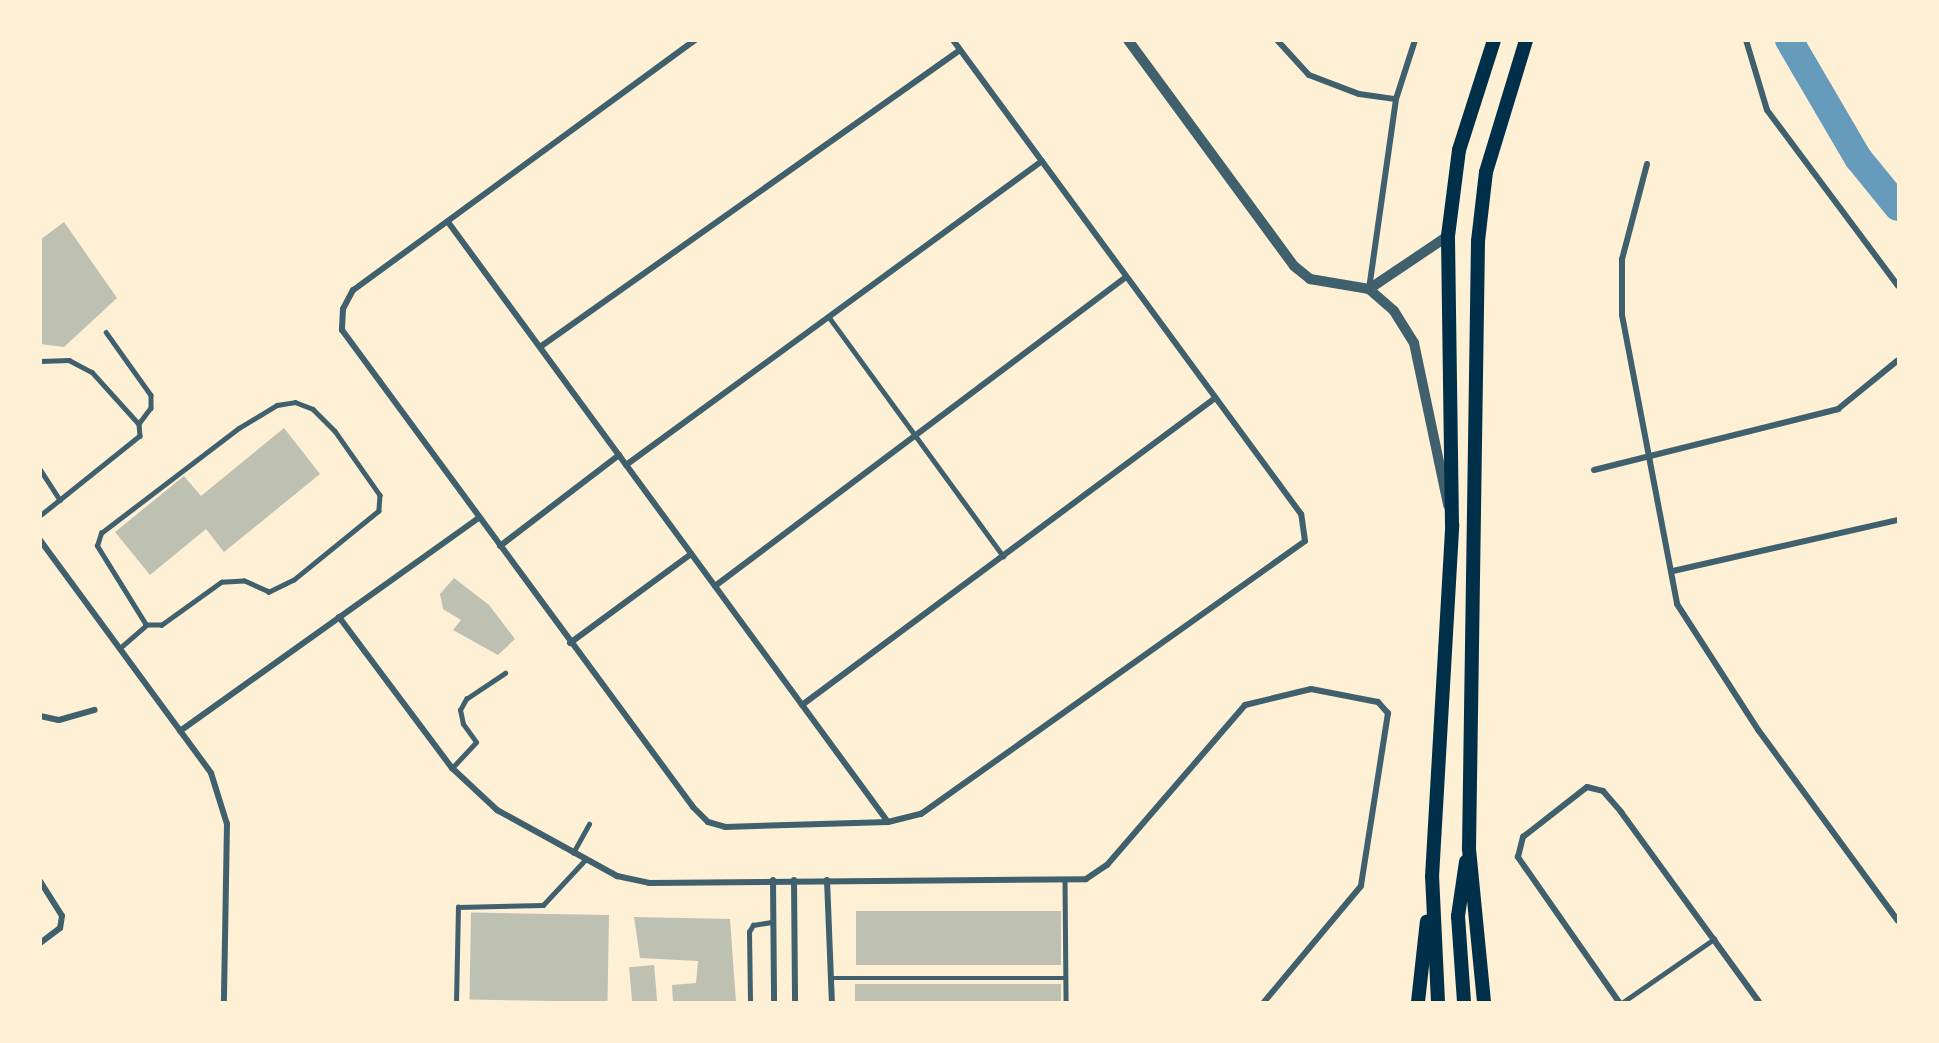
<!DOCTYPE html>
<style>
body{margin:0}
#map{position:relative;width:1939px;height:1043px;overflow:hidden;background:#fdf0d5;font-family:"Archivo Narrow",sans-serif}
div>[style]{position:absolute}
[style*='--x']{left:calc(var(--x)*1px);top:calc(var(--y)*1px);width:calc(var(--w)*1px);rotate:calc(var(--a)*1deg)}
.river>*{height:28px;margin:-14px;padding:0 14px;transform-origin:14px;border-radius:14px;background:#669bbc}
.building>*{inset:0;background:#bec0b2;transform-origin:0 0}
.service>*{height:4.5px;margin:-2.25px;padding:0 2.25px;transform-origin:2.25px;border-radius:2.25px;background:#3f606c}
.minor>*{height:6px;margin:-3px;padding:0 3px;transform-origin:3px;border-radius:3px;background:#3f606c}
.tertiary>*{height:10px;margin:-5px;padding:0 5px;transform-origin:5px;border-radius:5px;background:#3f606c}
.trunk>*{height:14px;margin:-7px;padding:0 7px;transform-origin:7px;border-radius:7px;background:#003049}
span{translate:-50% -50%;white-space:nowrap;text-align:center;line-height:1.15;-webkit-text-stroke:4.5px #fdf0d5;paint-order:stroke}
.frame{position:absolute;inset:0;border:42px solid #fdf0d5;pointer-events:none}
</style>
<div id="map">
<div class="river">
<i style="--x:1789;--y:40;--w:137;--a:59.7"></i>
<i style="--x:1858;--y:158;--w:63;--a:50.8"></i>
</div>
<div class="building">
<i style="clip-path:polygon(64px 222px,117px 298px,64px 347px,40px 344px,40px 240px)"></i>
<i style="clip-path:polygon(284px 428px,320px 474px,224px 552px,206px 529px,150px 575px,115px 532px,184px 476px,201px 496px)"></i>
<i style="clip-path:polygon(454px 578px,489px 605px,515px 639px,498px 655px,453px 630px,461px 620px,443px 609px,440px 594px)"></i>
<i style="left:856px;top:911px;width:205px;height:54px"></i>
<i style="left:609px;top:915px;width:87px;height:138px;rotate:91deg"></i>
<i style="clip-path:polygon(634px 917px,730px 919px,736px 1002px,673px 1002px,672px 985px,696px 983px,698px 961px,640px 958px)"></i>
<i style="left:654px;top:965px;width:37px;height:25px;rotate:85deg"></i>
<i style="left:855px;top:984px;width:206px;height:18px"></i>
</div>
<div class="service">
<i style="--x:829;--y:317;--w:296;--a:53.9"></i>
<i style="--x:106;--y:332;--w:77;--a:54.5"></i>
<i style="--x:151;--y:395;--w:13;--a:90"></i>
<i style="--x:151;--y:408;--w:20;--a:127"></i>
<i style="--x:40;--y:361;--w:29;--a:-2"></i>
<i style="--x:69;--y:360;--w:26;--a:28"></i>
<i style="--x:92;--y:372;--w:70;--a:47.9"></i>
<i style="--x:139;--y:424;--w:12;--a:85"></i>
<i style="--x:140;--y:436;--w:128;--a:141.3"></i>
<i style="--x:295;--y:402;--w:19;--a:21"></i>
<i style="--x:313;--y:409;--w:31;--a:45"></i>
<i style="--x:335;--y:431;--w:78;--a:54.9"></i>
<i style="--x:380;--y:495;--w:16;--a:94"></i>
<i style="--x:379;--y:511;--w:109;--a:140.9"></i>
<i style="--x:294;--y:580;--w:28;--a:154"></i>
<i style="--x:269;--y:592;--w:27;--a:-156"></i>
<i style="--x:244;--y:581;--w:22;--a:177"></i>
<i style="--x:222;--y:582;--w:74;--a:144.4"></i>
<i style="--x:162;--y:625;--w:16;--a:180"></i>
<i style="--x:146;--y:625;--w:93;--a:-121.8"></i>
<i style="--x:97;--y:546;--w:14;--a:-73"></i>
<i style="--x:101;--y:533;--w:173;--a:-37.3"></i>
<i style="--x:239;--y:428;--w:44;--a:-31.2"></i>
<i style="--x:277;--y:405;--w:18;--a:-9"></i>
<i style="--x:40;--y:469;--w:37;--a:57"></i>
<i style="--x:120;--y:648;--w:35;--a:-41"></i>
<i style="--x:452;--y:768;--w:35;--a:-47"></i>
<i style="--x:476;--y:742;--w:22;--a:-126"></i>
<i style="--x:463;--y:724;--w:14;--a:-102"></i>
<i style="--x:460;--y:710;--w:13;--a:-61"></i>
<i style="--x:466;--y:699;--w:47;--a:-33.7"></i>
<i style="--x:573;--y:853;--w:33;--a:-61"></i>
<i style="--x:1065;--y:879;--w:123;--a:89.5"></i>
<i style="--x:831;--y:978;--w:234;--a:0"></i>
<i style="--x:456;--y:1002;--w:95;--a:-88.8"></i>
<i style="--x:458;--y:907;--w:85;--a:-1.3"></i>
<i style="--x:543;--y:905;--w:62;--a:-47"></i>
<i style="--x:750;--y:1002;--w:70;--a:-90.8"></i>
<i style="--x:749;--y:932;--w:8;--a:-60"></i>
<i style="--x:753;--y:925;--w:20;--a:-9"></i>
<i style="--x:1623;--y:1002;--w:111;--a:-34.7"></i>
</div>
<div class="minor">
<i style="--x:695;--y:40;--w:424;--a:143.8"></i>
<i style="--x:353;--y:290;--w:21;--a:118"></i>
<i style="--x:343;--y:309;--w:21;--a:93"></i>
<i style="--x:342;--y:330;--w:592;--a:53.65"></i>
<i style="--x:693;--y:807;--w:21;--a:45"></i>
<i style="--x:708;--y:822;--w:18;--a:16"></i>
<i style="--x:725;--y:827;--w:163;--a:-1.8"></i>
<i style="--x:888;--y:822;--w:34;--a:-14"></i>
<i style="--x:921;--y:814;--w:471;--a:-35.4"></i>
<i style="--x:1305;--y:541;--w:27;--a:-98"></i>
<i style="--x:1301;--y:514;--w:588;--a:-126.29"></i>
<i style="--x:1277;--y:40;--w:47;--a:47.6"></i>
<i style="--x:1309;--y:75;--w:53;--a:20.8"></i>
<i style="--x:1359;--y:94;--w:37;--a:8"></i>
<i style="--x:1746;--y:40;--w:73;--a:73.3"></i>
<i style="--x:1767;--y:110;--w:219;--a:53.3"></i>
<i style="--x:1647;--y:164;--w:98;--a:104.7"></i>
<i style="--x:1622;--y:259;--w:56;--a:90"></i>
<i style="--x:1622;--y:315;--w:294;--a:79.2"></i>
<i style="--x:1677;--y:604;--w:151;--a:57.2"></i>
<i style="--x:1759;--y:731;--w:235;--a:53.8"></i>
<i style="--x:448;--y:222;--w:744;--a:53.75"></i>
<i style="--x:1369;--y:289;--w:192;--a:-81.9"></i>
<i style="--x:1396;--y:99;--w:62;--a:-72.1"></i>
<i style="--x:540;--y:347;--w:514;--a:-35.27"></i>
<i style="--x:626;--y:465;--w:515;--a:-36.16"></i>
<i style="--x:1594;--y:470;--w:252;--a:-14"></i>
<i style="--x:1838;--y:409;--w:77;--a:-39.2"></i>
<i style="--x:40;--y:540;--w:289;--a:53.7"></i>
<i style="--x:211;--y:773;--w:53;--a:72.6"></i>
<i style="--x:227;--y:824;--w:178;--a:91"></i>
<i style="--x:500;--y:546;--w:150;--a:-37.4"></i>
<i style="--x:1673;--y:571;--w:231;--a:-12.8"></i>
<i style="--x:715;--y:586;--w:514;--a:-36.94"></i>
<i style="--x:339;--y:617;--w:189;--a:53.2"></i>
<i style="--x:452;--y:768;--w:62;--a:43"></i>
<i style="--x:497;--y:810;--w:137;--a:28.8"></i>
<i style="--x:617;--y:876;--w:33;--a:12"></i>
<i style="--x:649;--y:883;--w:437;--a:-0.5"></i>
<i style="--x:1086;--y:879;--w:25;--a:-34"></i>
<i style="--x:1107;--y:865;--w:211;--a:-49.2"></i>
<i style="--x:1245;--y:705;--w:68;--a:-13.6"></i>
<i style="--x:1311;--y:689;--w:68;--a:11"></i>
<i style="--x:1378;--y:702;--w:15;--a:48"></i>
<i style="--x:1388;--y:713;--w:175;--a:98.9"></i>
<i style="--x:1361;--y:886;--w:151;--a:129.9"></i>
<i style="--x:570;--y:643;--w:150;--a:-36.3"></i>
<i style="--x:802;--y:705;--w:515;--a:-36.62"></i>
<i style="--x:40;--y:716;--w:19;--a:12"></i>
<i style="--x:59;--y:720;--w:37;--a:-16"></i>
<i style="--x:180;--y:731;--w:367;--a:-35.5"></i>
<i style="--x:773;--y:880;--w:122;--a:89.5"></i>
<i style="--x:794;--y:880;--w:122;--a:89.5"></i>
<i style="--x:827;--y:880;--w:122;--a:87.7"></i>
<i style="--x:40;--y:881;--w:41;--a:57.8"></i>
<i style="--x:62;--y:916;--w:12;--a:99"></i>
<i style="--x:60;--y:928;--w:25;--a:143"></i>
<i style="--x:1619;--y:1002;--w:177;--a:-124.9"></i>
<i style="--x:1518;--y:857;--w:21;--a:-76"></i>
<i style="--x:1523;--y:837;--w:81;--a:-38"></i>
<i style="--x:1587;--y:787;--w:16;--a:14"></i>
<i style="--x:1603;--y:791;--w:28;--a:49"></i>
<i style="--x:1621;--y:812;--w:235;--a:54"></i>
</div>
<div class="tertiary">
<i style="--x:1128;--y:40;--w:280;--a:53.7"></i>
<i style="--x:1294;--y:266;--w:21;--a:39"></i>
<i style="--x:1310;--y:279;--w:60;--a:9.6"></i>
<i style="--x:1369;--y:289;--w:95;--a:-33.9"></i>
<i style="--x:1369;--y:289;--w:33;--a:41"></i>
<i style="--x:1394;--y:311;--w:38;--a:58"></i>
<i style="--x:1414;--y:343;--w:166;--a:78.1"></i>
</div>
<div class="trunk">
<i style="--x:1418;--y:1002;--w:81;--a:-83.7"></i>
<i style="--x:1438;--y:1002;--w:125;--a:-92.7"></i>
<i style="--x:1432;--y:877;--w:353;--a:-86.7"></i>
<i style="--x:1452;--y:525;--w:289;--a:-90.8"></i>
<i style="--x:1448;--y:236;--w:87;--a:-82.7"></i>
<i style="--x:1459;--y:150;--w:115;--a:-72.3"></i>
<i style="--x:1464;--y:1002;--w:86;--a:-94"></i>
<i style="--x:1458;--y:916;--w:55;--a:-81.6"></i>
<i style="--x:1484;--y:1002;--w:155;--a:-95.6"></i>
<i style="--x:1469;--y:848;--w:607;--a:-89.15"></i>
<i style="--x:1478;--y:241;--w:69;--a:-83.4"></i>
<i style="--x:1486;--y:172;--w:138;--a:-73.1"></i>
</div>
<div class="frame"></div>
</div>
